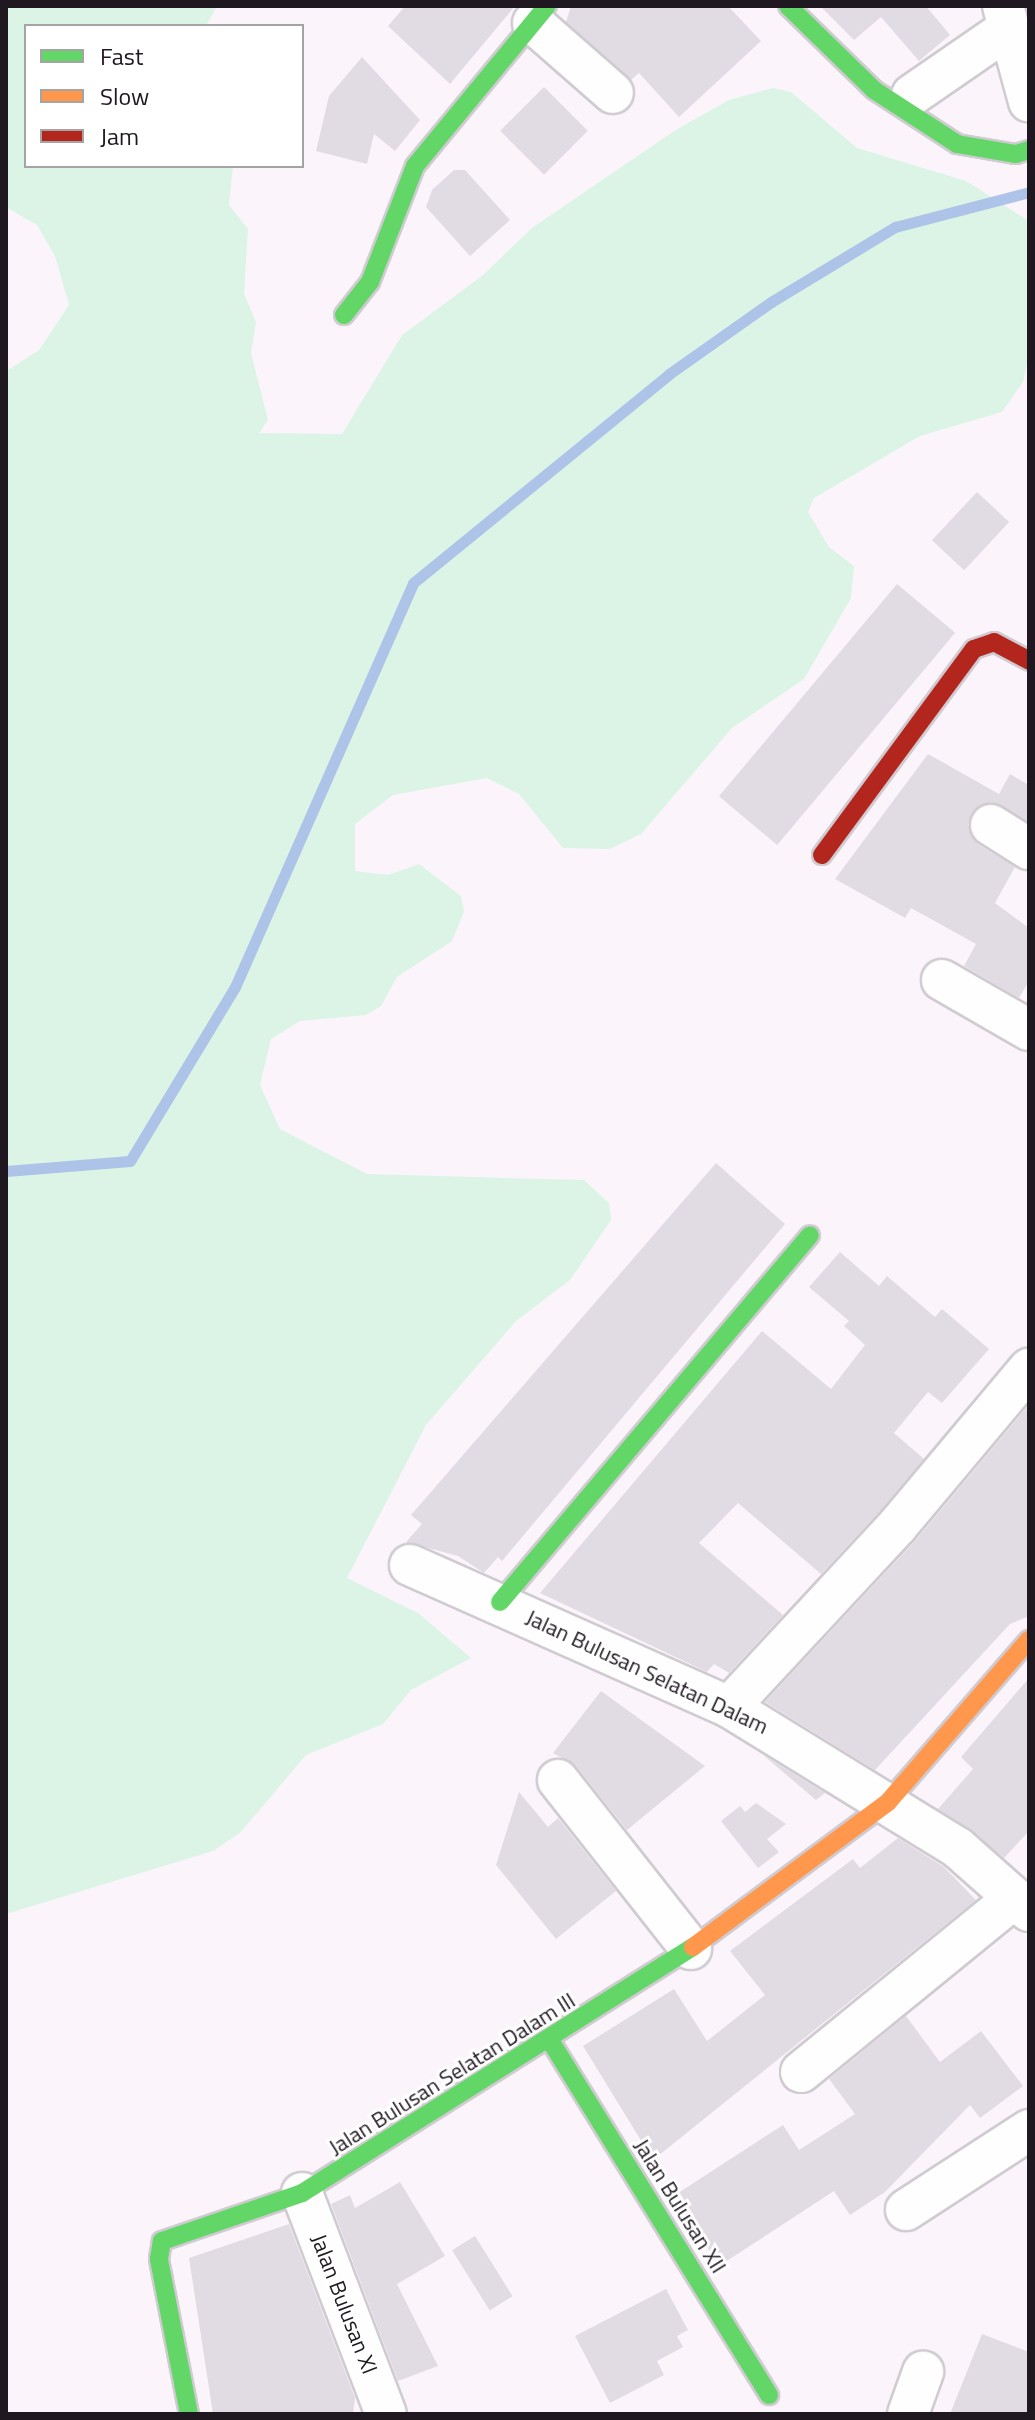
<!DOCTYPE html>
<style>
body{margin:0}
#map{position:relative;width:1035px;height:2420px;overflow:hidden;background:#fbf5fb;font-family:"Titillium Web",sans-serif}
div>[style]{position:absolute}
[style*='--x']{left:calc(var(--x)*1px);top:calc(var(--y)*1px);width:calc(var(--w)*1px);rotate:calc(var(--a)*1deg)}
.green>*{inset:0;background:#dbf4e5}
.stream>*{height:11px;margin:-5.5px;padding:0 5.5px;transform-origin:5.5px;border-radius:5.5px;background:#adc3e8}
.building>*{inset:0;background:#e1dce3;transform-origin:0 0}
.roads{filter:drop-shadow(2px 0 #d0cbd1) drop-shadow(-2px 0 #d0cbd1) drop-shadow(0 2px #d0cbd1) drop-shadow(0 -2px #d0cbd1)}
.street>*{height:40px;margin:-20px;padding:0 20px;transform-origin:20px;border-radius:20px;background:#fefefe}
.fast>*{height:18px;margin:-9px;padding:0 9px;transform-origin:9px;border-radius:9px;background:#63d668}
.slow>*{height:18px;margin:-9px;padding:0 9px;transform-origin:9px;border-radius:9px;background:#ff974d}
.jam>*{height:18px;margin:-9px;padding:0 9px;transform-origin:9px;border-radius:9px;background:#b3261e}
span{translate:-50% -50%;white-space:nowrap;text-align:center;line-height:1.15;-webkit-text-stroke:6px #fff;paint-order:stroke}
.street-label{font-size:22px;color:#1f1820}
.frame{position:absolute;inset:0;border:8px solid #1f1820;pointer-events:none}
.legend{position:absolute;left:24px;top:24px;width:280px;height:144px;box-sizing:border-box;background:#fff;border:2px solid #a5a3a6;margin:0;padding:10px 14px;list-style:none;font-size:24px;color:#1f1820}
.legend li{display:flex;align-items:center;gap:16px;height:40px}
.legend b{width:40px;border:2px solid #a5a3a6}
</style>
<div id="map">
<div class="green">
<i style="clip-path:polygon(6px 6px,217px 6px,206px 26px,26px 26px,26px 166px,233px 166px,229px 205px,248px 229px,244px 294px,256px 322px,251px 353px,268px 420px,259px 433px,342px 434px,402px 335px,482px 276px,532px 228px,674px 131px,729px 100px,773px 88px,791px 92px,857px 148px,966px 181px,1029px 221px,1029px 355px,1023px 382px,1002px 412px,920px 436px,814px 498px,808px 512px,829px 547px,854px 566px,851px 598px,804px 679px,732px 728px,641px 834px,610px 849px,563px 848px,519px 794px,487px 778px,393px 795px,355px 824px,355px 871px,388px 875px,419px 864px,461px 896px,464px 912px,452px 941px,397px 977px,381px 1006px,366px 1015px,300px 1021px,271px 1039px,260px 1085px,280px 1129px,367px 1174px,584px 1180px,609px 1203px,611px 1220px,570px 1280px,516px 1321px,426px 1425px,347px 1578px,418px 1613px,471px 1658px,411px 1690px,383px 1724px,306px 1755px,240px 1833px,213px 1851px,6px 1914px,6px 371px,39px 350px,69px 305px,55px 256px,37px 225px,6px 207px)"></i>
</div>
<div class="stream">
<i style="--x:6;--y:1171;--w:124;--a:-4.6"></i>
<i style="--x:130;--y:1161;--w:203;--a:-58.9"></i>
<i style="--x:235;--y:987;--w:441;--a:-66.2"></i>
<i style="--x:413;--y:583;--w:330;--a:-39.2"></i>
<i style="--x:669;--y:374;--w:125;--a:-35.2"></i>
<i style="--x:771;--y:302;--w:145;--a:-31.2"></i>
<i style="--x:895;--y:227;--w:138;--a:-14.6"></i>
</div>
<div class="building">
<i style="clip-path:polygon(405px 6px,515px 6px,450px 84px,388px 26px)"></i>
<i style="clip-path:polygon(571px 6px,728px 6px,761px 41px,679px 117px,639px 73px,631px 80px,566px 22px)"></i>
<i style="clip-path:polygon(820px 6px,926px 6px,950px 35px,919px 61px,881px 17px,854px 40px)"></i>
<i style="clip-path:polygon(362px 57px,420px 120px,395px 151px,374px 134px,367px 164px,316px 151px,329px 96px)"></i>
<i style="left:544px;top:87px;width:62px;height:62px;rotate:45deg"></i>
<i style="clip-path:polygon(454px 170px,465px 170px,510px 220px,470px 256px,426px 207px,432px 190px)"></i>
<i style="left:977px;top:492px;width:44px;height:66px;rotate:43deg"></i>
<i style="left:897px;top:584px;width:76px;height:277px;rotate:40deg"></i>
<i style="clip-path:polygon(928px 754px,999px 794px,1010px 774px,1029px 785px,1029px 822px,991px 802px,972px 812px,968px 825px,978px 844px,1015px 867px,995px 903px,1029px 928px,1029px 981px,1019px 998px,964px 966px,976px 944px,911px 908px,905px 918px,835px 879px)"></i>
<i style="clip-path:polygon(716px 1163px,785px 1224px,502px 1561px,498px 1557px,484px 1573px,458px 1556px,406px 1542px,422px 1524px,411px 1515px)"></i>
<i style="clip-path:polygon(840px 1252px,879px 1286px,887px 1276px,935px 1317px,942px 1309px,989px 1349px,942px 1403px,928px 1392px,894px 1433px,924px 1459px,881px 1510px,821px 1574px,738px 1503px,699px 1543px,783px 1615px,729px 1673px,714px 1664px,707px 1672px,540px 1593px,762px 1331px,831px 1389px,865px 1345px,844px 1326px,849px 1321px,809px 1287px)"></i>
<i style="clip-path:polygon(1029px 1405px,1029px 1616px,1010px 1624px,875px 1770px,765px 1702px,915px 1541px)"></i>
<i style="clip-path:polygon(1029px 1678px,1029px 1831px,1004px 1858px,938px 1809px,973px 1769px,961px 1757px)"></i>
<i style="clip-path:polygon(601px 1691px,705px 1766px,627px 1830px,576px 1766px,553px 1753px)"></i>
<i style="clip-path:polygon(763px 1755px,825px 1793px,816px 1800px)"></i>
<i style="clip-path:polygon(519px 1792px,548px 1827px,558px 1818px,616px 1891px,556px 1939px,496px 1865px)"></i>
<i style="clip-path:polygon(756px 1803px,786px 1824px,767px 1839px,779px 1852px,758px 1868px,721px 1821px,740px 1806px,745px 1812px)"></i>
<i style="clip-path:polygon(898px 1838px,944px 1867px,976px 1900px,653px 2160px,583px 2046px,674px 1989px,707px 2041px,765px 1995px,730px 1951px,853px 1859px,860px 1868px)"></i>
<i style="clip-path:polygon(906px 2016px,940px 2062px,981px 2031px,1023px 2086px,980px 2118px,970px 2105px,885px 2192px,850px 2215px,834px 2191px,719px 2266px,675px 2195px,783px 2125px,799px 2150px,855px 2114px,829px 2079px)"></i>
<i style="clip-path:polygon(400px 2182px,445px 2256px,397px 2284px,438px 2366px,398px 2381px,331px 2204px,350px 2195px,355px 2208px)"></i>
<i style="clip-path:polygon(289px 2224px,355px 2398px,353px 2414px,213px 2414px,189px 2258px)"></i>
<i style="left:475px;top:2236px;width:71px;height:27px;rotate:58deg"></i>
<i style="clip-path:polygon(666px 2289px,688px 2330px,677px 2336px,683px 2347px,657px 2361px,664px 2375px,610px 2403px,575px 2336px)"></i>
<i style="clip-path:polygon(982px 2334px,1029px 2352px,1029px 2414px,950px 2414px)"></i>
</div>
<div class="roads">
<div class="street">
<i style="--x:1003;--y:6;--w:99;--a:74.8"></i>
<i style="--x:533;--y:23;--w:106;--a:41.2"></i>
<i style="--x:912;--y:95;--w:118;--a:-34.6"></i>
<i style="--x:991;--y:825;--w:45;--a:32.3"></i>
<i style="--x:942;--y:980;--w:100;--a:29.9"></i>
<i style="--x:410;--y:1565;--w:349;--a:24"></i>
<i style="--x:729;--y:1707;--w:269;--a:31.6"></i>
<i style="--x:958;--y:1848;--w:95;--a:41.6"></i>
<i style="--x:729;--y:1707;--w:248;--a:-47.1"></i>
<i style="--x:898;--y:1525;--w:204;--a:-50"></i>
<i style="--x:558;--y:1780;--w:215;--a:51.8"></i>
<i style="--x:801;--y:2072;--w:275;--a:-39.2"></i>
<i style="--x:302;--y:2193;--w:236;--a:69.2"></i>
<i style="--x:906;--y:2210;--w:147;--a:-33"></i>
<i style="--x:908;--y:2414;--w:45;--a:-70.3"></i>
</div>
<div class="fast">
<i style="--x:788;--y:6;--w:120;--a:44.3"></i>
<i style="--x:874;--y:90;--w:99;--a:33"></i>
<i style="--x:957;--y:144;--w:60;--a:9.6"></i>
<i style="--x:1016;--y:154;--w:14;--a:-17"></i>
<i style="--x:344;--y:315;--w:42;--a:-51.8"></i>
<i style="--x:370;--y:282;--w:124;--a:-68.8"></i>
<i style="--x:415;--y:166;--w:207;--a:-50.5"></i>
<i style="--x:500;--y:1602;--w:480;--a:-49.8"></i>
<i style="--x:551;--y:2042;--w:415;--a:58.3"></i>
<i style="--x:189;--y:2414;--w:158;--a:-101"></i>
<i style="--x:159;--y:2259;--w:18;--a:-81"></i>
<i style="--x:162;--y:2241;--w:148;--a:-18.9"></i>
<i style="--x:302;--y:2193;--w:462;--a:-32.2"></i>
</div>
<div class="slow">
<i style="--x:693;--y:1947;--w:243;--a:-36.6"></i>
<i style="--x:888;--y:1802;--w:215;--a:-49"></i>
</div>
<div class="jam">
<i style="--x:822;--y:855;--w:256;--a:-53.6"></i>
<i style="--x:974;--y:649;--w:21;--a:-19"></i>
<i style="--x:994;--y:642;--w:40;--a:28"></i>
</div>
</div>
<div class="street-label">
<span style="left:647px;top:1672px;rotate:25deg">Jalan Bulusan Selatan Dalam</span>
<span style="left:452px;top:2074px;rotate:-32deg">Jalan Bulusan Selatan Dalam III</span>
<span style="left:680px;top:2206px;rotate:58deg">Jalan Bulusan XII</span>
<span style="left:344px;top:2304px;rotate:69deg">Jalan Bulusan XI</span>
</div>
<div class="frame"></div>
<ul class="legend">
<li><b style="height:10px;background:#63d668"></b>Fast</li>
<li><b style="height:10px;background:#ff974d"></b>Slow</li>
<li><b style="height:10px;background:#b3261e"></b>Jam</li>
</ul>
</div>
